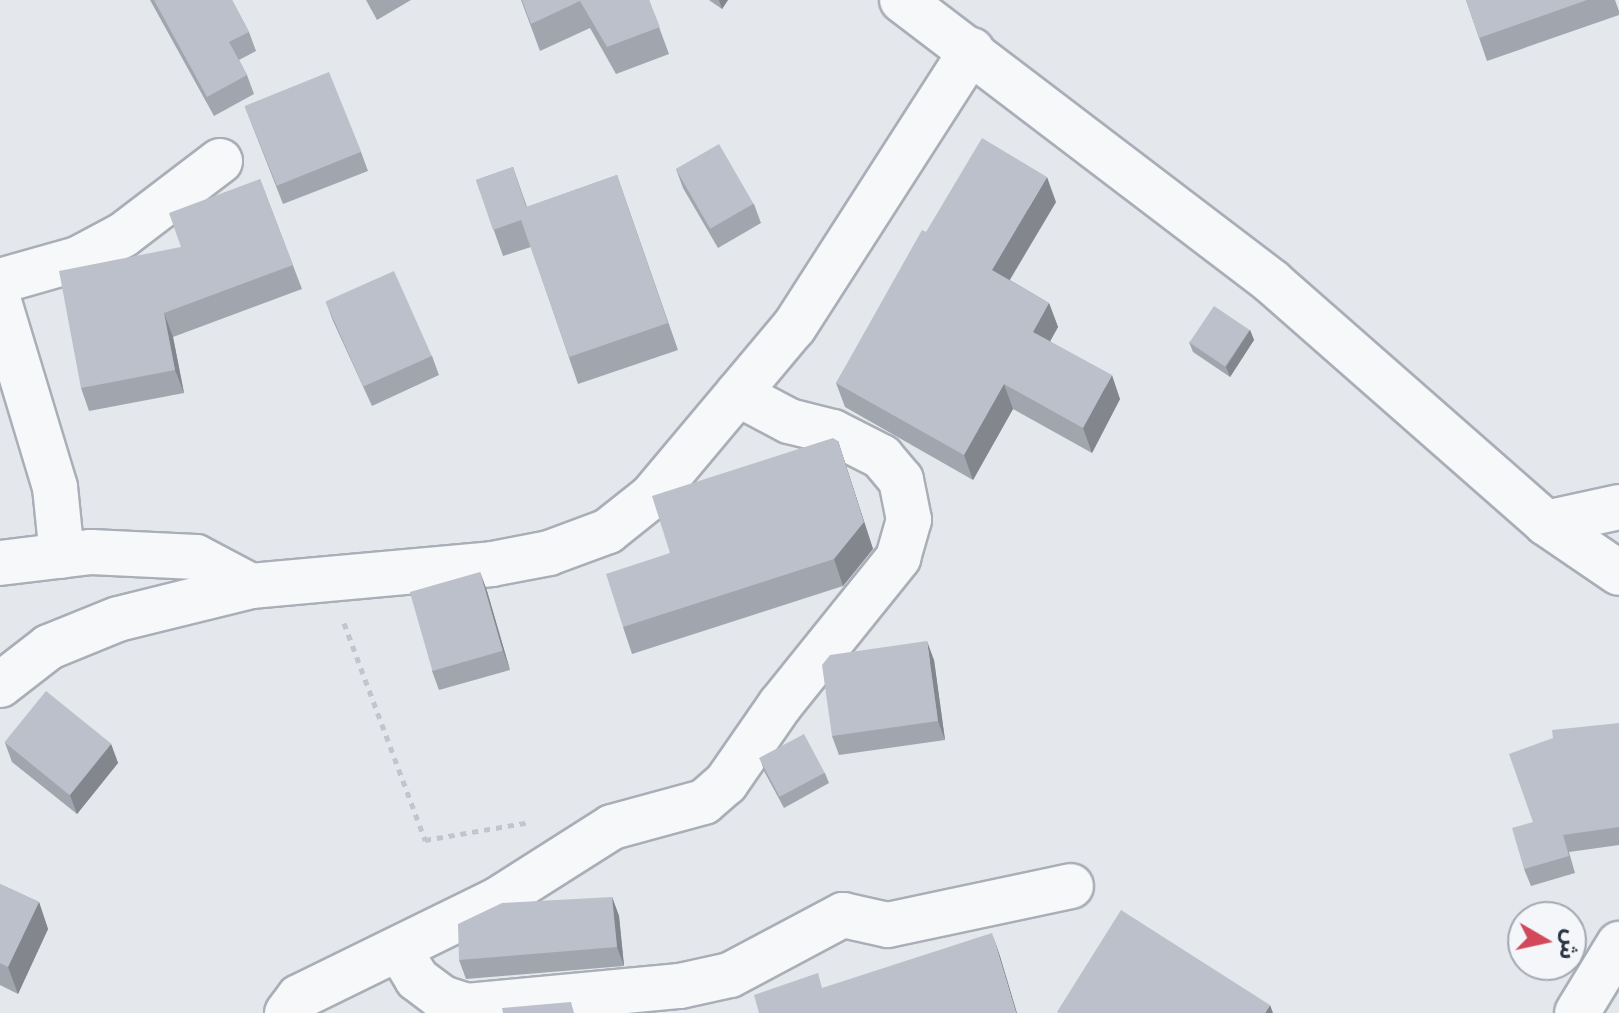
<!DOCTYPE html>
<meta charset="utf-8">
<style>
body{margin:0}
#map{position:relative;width:1619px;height:1013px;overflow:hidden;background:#e4e7ec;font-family:Helvetica,"Noto Sans Arabic",sans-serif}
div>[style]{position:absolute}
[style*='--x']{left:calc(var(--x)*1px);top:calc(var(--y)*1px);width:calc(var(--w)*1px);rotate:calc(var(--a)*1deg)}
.path>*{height:5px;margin-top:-2.5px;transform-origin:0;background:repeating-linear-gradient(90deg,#c2c5cb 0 6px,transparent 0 12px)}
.roads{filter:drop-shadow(2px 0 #a9aeb7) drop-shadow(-2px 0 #a9aeb7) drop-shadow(0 2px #a9aeb7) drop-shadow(0 -2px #a9aeb7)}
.minor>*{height:44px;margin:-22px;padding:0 22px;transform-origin:22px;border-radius:22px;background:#f7f8fa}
.wall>*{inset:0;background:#a1a5ae}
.shaded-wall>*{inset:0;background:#83868d}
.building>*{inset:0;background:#bbc0ca;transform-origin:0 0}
span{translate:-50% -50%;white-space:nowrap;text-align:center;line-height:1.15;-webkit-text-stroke:6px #f4f6f9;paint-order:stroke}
.north{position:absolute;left:1507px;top:901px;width:80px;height:80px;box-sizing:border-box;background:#f4f6f9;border:2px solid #a4a8b1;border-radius:50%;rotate:99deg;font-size:22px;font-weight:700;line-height:32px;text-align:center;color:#2b3445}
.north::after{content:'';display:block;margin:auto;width:28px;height:36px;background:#d1495b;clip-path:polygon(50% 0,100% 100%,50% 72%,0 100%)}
</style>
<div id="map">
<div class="path">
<i style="--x:344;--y:623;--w:232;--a:69.5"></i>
<i style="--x:425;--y:840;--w:107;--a:-9.7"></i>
</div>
<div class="roads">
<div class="minor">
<i style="--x:902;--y:0;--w:465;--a:37.3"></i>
<i style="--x:1272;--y:282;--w:365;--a:41.3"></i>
<i style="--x:1546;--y:523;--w:88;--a:34.4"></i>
<i style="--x:0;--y:281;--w:81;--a:-15.8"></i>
<i style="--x:78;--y:259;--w:51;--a:-28.1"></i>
<i style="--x:123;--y:235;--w:122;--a:-37.3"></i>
<i style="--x:0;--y:305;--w:190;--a:73.2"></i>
<i style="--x:55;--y:487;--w:69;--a:84.2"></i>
<i style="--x:1546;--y:523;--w:75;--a:-12.4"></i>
<i style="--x:0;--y:563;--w:92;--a:-6.9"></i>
<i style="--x:91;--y:552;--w:105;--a:2.7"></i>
<i style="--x:196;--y:557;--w:62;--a:27.8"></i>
<i style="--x:0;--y:685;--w:62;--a:-37.8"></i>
<i style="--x:49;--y:647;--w:74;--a:-22.1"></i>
<i style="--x:118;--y:619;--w:137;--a:-13.9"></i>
<i style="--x:251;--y:586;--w:242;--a:-5.2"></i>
<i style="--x:492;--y:564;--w:58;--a:-10.9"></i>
<i style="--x:549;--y:553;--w:63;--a:-20.4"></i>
<i style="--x:608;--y:531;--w:56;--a:-38.5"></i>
<i style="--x:652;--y:496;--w:221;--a:-50"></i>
<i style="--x:794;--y:327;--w:329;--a:-57.3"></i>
<i style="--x:399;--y:949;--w:35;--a:59"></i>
<i style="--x:417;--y:979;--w:31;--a:37"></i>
<i style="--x:442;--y:998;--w:26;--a:18"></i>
<i style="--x:467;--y:1006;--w:214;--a:-5.4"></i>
<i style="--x:680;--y:986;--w:51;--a:-12.4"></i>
<i style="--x:730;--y:975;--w:128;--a:-28"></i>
<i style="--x:843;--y:915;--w:46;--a:12.5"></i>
<i style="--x:888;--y:925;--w:187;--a:-12"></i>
<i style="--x:287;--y:1013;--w:20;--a:-53"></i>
<i style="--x:299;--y:997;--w:220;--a:-26.1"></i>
<i style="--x:497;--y:900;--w:136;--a:-32.4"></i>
<i style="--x:612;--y:827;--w:95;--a:-15.2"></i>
<i style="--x:704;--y:802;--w:29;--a:-41"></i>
<i style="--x:726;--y:783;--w:95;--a:-55.3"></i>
<i style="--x:780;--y:705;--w:189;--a:-51.2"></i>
<i style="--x:898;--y:558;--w:40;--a:-74"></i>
<i style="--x:909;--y:520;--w:41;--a:-101.3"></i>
<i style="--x:901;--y:480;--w:30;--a:-130"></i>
<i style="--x:882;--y:457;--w:55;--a:-153"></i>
<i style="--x:833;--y:432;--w:45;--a:-166"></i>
<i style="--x:789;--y:421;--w:58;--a:-152.1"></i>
<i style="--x:1577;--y:1013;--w:81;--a:-58.7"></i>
</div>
</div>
<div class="wall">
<i style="clip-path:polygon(150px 0,232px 0,249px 32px,256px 51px,239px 60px,247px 75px,254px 94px,214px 116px)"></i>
<i style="clip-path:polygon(366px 0,411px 0,377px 20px)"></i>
<i style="clip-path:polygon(521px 0,649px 0,669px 54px,616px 74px,590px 28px,540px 51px)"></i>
<i style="clip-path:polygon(709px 0,728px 0,722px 9px)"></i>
<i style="clip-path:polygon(1466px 0,1615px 0,1619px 11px,1619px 15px,1487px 61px)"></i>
<i style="clip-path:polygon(245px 107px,361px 152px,368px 171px,283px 204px)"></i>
<i style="clip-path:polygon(513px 167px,527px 207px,617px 175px,678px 350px,578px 384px,531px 247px,503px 256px,476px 180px)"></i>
<i style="clip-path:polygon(676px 169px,754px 204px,761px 223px,718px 248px,683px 188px)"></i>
<i style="clip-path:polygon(260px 179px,302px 289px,173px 337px,184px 393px,89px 411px,81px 388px,181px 247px)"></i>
<i style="clip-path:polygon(1056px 202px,1010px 280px,1049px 303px,1058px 327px,1050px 341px,1120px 399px,1092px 453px,1013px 409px,973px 480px,845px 407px,836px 383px,926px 232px)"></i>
<i style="clip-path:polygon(326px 302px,432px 356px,439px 375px,372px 406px,333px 321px)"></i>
<i style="clip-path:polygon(1250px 330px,1254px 340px,1230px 377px,1193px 352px,1189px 342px)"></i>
<i style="clip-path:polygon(838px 441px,873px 549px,843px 586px,632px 654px,623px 627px,670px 553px)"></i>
<i style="clip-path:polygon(480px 572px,487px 591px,510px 670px,439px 690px,432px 671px)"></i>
<i style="clip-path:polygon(934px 660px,945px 740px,839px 755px,832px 736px)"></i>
<i style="clip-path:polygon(1619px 723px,1619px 845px,1569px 852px,1575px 873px,1531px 886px,1524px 869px,1533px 822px)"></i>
<i style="clip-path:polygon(5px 743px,111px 744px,118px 763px,77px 814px,12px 762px)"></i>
<i style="clip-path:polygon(761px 761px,825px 773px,829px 783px,784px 808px,764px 771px)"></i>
<i style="clip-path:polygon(0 884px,39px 902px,48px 929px,18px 994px,0 985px)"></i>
<i style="clip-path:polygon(612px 897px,619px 916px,624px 966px,466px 979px,459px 960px)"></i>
</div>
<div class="shaded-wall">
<i style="clip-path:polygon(719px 0,728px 0,722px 9px)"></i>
<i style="clip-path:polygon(1047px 177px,1056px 202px,1001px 294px,992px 270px)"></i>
<i style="clip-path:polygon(1049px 303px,1058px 327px,1042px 356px,1033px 332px)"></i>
<i style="clip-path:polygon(164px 313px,173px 337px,184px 393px,175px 370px)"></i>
<i style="clip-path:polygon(1250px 330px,1254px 340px,1230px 377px,1226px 367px)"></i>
<i style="clip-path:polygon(1112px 375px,1120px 399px,1092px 453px,1083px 428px)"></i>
<i style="clip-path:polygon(1004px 384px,1013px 409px,973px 480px,964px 455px)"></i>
<i style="clip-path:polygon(838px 441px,873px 549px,843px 586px,834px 559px)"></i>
<i style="clip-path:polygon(480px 572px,487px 591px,510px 670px,503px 651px)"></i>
<i style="clip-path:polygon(927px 641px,934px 660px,945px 740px,938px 721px)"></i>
<i style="clip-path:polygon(111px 744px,118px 763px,77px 814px,70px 795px)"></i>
<i style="clip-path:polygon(612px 897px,619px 916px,624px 966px,617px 947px)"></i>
<i style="clip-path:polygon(39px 902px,48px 929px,18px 994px,8px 967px)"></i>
<i style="clip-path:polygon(992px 933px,1000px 956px,1017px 1013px,1016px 1013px)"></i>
<i style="clip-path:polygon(1270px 1005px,1273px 1013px,1265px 1013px)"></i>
</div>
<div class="building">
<i style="clip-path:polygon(154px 0,232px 0,249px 32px,229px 42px,247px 75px,207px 97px)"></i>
<i style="clip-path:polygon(522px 0,649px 0,660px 27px,607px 47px,580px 1px,531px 24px)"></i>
<i style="clip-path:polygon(1466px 0,1587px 0,1479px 38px)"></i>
<i style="left:329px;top:72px;width:86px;height:91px;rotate:68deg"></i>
<i style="clip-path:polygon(982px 138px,1047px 177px,992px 270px,1049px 303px,1033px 332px,1112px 375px,1083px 428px,1004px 384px,964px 455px,836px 383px,922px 230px,926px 232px)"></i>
<i style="left:719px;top:144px;width:69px;height:50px;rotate:60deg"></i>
<i style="clip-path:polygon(513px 167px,526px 207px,617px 175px,668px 323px,569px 357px,521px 220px,493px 230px,476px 180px)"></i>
<i style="clip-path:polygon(260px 179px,293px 265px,164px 313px,175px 370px,81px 388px,59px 271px,181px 247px,169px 213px)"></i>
<i style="left:394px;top:271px;width:93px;height:75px;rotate:66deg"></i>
<i style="left:1214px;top:306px;width:43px;height:44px;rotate:34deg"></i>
<i style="clip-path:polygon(833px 438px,838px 441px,864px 522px,834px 559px,623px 627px,606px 574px,670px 553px,652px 496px)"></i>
<i style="left:480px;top:572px;width:82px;height:73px;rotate:74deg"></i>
<i style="clip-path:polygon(927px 641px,938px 721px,832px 736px,822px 665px,830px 655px)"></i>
<i style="left:46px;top:691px;width:84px;height:66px;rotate:39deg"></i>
<i style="clip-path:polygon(1619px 723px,1619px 827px,1563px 835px,1569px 856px,1524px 869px,1512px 828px,1533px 822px,1509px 754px,1553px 738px,1552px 730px)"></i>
<i style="left:804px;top:734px;width:44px;height:51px;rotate:62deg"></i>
<i style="clip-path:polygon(0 884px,39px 902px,8px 967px,0 963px)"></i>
<i style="clip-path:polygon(612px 897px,617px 947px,459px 960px,458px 924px,502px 903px)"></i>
<i style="clip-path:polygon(1121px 910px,1270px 1005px,1265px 1013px,1059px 1013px,1057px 1012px)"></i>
<i style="clip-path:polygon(992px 933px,1016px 1013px,759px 1013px,754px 995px,818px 973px,822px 988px)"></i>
<i style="clip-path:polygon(571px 1002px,574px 1013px,503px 1013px,502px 1008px)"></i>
</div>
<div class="north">ش</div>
</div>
